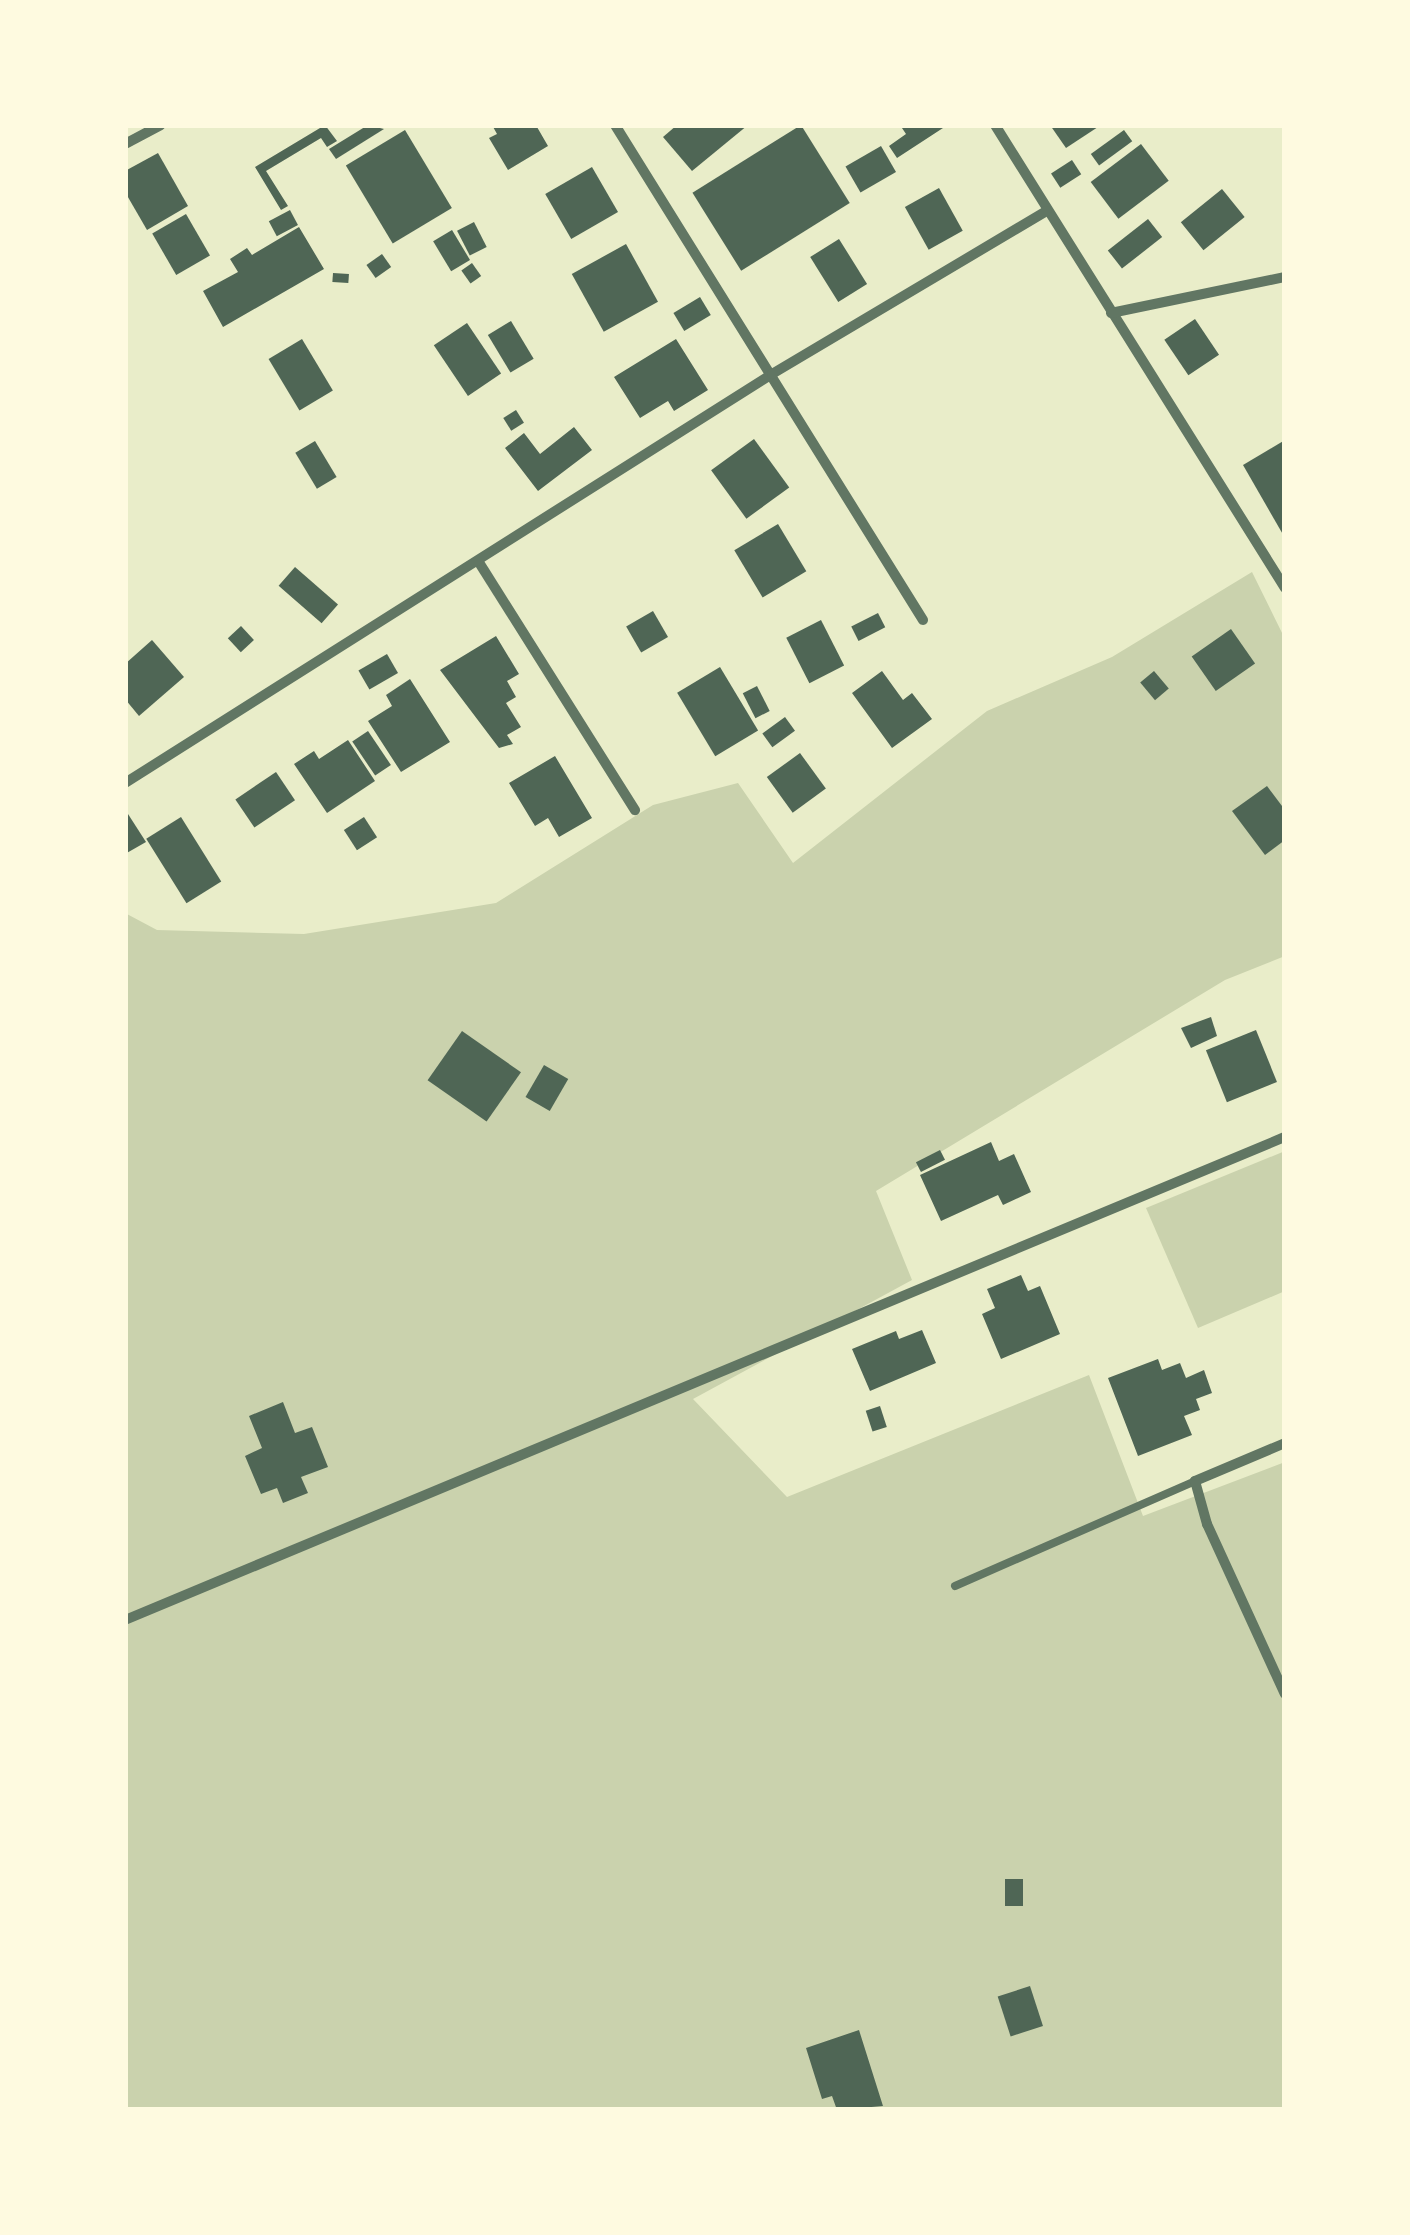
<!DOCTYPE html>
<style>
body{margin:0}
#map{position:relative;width:1410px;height:2235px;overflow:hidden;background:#e9edc9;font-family:Montserrat,sans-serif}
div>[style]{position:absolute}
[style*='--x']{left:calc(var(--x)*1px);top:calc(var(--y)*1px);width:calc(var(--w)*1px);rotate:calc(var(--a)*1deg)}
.green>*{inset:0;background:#cad2ad}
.building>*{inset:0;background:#4f6655;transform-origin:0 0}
.service>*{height:8px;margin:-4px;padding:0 4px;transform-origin:4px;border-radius:4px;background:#617663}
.minor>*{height:10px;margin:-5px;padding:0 5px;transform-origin:5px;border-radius:5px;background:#617663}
span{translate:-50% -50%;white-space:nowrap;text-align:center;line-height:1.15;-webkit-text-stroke:10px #fefae0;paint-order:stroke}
.frame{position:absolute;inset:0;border:128px solid #fefae0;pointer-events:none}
</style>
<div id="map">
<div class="green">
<i style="clip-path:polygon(1252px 572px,1285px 639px,1285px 956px,1225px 980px,876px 1191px,912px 1280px,693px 1399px,787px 1497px,1089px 1375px,1143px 1516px,1285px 1462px,1285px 2110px,125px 2110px,125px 913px,157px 930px,304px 934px,496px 903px,653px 805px,738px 783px,793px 863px,987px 711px,1112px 657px)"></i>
<i style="clip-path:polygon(1285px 1151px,1285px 1291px,1198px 1328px,1146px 1208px)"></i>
</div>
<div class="building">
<i style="clip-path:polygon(325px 125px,337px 141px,327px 147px,321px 138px,266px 171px,288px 206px,281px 210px,255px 167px)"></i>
<i style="clip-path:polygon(368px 125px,384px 129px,336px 159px,329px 149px)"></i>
<i style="clip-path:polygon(492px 125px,537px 127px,548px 146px,508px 170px,489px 138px,497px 134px)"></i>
<i style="clip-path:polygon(677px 125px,748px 125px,692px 171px,663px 137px)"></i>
<i style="left:801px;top:125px;width:92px;height:128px;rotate:58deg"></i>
<i style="clip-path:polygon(900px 125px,940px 125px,943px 128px,897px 158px,889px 146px,906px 134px)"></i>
<i style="clip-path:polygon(1050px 125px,1101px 125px,1066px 148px)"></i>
<i style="left:405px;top:130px;width:91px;height:69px;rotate:59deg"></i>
<i style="left:1124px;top:130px;width:14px;height:41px;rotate:54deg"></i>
<i style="left:1141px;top:144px;width:46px;height:63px;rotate:53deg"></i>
<i style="left:881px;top:146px;width:30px;height:41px;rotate:60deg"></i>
<i style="clip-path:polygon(158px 153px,188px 206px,147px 230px,125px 192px,125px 171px)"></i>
<i style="left:1072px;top:160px;width:17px;height:25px;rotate:57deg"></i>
<i style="left:592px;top:167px;width:52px;height:54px;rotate:60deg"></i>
<i style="left:939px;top:188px;width:49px;height:39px;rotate:61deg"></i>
<i style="left:1222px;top:189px;width:36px;height:53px;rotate:51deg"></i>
<i style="left:290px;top:210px;width:17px;height:24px;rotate:62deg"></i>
<i style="left:186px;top:214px;width:48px;height:39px;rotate:60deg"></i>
<i style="left:1148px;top:219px;width:23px;height:51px;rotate:52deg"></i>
<i style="left:474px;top:222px;width:28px;height:19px;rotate:63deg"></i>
<i style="clip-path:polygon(299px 227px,324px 269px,223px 327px,203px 291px,238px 272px,230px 259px,247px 248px,252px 255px)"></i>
<i style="left:452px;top:230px;width:35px;height:22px;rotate:59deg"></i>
<i style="left:839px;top:239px;width:53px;height:34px;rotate:58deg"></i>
<i style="left:626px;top:244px;width:66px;height:62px;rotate:61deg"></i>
<i style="left:382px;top:254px;width:16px;height:19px;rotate:55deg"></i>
<i style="left:472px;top:263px;width:16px;height:13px;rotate:55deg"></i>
<i style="left:333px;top:273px;width:16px;height:9px;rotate:4deg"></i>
<i style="left:700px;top:297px;width:21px;height:31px;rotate:59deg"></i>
<i style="left:1195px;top:319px;width:43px;height:37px;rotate:56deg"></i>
<i style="left:511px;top:321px;width:44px;height:27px;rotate:59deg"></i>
<i style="left:467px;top:323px;width:61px;height:40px;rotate:56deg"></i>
<i style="left:302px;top:339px;width:60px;height:39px;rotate:59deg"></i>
<i style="clip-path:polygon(676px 339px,708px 390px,674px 411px,668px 401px,640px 418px,614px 377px)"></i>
<i style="left:516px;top:410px;width:15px;height:15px;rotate:58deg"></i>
<i style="clip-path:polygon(574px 427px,592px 450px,538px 491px,505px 448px,524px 433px,540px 454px)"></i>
<i style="left:754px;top:439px;width:60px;height:53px;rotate:54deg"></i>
<i style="clip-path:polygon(1285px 440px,1285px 538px,1243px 465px)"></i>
<i style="left:315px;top:441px;width:42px;height:23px;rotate:59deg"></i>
<i style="left:778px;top:524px;width:55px;height:51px;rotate:59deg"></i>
<i style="left:295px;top:567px;width:57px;height:25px;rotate:41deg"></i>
<i style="left:653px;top:611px;width:30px;height:31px;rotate:60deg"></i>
<i style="left:878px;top:613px;width:16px;height:30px;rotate:63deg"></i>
<i style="left:821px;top:620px;width:51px;height:39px;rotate:63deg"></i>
<i style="left:241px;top:626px;width:19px;height:18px;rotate:47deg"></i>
<i style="left:1231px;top:629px;width:42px;height:48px;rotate:55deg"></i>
<i style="clip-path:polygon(496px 636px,519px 674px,507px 681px,516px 697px,506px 703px,521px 727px,507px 735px,513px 744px,499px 748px,440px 670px)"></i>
<i style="clip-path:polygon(152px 640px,184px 677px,139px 716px,125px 699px,125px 664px)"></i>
<i style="left:387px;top:654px;width:22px;height:33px;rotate:60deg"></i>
<i style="left:720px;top:667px;width:74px;height:50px;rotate:59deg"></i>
<i style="clip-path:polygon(882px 671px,903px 700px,912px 693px,932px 719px,892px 748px,852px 693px)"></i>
<i style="left:1154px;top:671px;width:23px;height:18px;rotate:50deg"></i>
<i style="clip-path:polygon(410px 679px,450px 742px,401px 772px,368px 721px,392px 706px,386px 695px)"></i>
<i style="left:757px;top:686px;width:28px;height:16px;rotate:63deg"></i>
<i style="left:785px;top:717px;width:17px;height:28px;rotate:54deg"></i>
<i style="left:368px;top:731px;width:41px;height:19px;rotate:56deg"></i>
<i style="clip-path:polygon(348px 740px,375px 781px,327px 813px,294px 764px,314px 751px,319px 759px)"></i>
<i style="left:800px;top:753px;width:44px;height:41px;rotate:54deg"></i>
<i style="clip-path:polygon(555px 756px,592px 818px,559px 837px,548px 818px,535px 826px,509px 783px)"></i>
<i style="left:276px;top:772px;width:34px;height:49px;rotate:56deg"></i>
<i style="clip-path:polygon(1267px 786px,1285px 810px,1285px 840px,1265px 855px,1232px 811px)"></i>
<i style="clip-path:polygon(128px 814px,146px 842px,125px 854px,125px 816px)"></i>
<i style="left:181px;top:817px;width:76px;height:41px;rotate:58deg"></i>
<i style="left:364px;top:817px;width:24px;height:24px;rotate:57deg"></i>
<i style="clip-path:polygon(1211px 1017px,1217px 1036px,1191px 1048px,1181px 1028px)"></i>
<i style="left:1256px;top:1030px;width:56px;height:54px;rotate:68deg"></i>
<i style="left:462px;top:1031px;width:72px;height:60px;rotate:35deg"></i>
<i style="left:544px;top:1065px;width:28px;height:37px;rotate:30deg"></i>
<i style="clip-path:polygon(991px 1142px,999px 1161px,1014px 1154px,1031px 1192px,1003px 1205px,998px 1195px,941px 1221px,920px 1175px)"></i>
<i style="left:940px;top:1150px;width:11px;height:27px;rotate:63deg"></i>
<i style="clip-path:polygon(1021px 1275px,1028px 1291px,1040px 1286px,1060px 1334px,1001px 1359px,982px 1314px,995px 1308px,987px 1289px)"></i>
<i style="clip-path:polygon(922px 1330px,936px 1363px,870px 1391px,852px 1349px,896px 1331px,899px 1339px)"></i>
<i style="clip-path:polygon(1158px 1359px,1162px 1370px,1180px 1363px,1186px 1378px,1204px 1370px,1212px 1393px,1196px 1399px,1200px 1410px,1184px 1416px,1192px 1435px,1138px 1456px,1108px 1378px)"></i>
<i style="clip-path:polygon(283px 1402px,295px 1433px,312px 1427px,328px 1467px,301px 1477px,308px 1493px,283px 1503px,277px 1488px,261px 1494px,245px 1456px,262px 1448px,249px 1416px)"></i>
<i style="left:880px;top:1406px;width:22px;height:15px;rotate:72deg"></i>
<i style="left:1005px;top:1879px;width:18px;height:27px"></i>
<i style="left:1030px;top:1986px;width:42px;height:34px;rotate:72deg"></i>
<i style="clip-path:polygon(859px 2030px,883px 2106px,837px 2110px,832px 2096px,822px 2099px,806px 2048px)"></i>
</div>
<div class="service">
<i style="--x:955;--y:1586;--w:262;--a:-23.6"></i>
</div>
<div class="minor">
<i style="--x:615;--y:125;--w:583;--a:58.11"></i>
<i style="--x:995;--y:125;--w:546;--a:57.94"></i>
<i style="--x:125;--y:144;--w:40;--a:-28"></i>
<i style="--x:1111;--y:313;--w:178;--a:-11.7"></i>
<i style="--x:480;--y:564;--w:291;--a:57.8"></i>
<i style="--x:125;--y:783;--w:765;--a:-32.3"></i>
<i style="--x:772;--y:374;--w:319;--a:-30.7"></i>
<i style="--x:1285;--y:1443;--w:98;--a:157.1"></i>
<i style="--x:1195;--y:1481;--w:45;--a:74.4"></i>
<i style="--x:1207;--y:1524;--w:187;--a:65.4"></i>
<i style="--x:125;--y:1620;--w:1257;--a:-22.61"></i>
</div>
<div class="frame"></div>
</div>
